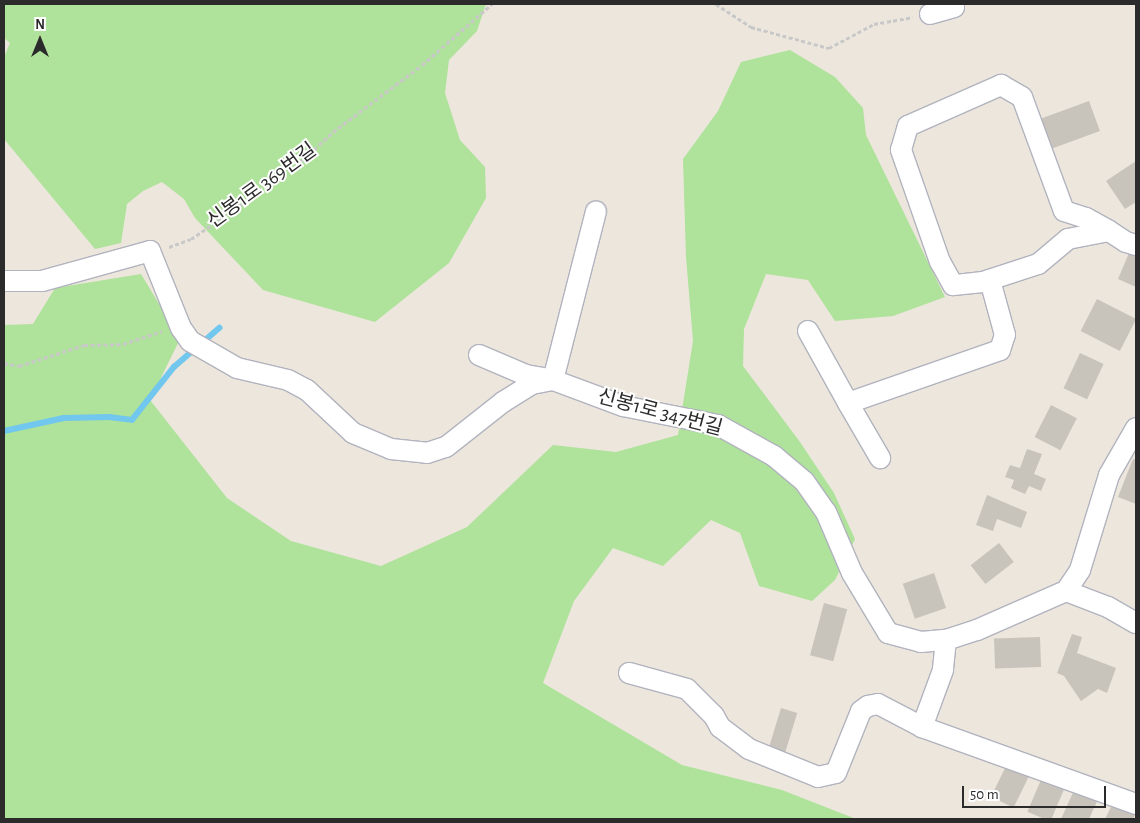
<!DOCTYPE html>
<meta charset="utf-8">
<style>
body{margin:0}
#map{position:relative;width:1140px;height:823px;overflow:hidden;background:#ece6dd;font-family:"Alegreya Sans","Noto Sans KR",sans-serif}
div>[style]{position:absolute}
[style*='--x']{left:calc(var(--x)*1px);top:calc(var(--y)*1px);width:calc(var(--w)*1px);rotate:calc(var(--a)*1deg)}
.green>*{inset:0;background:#afe29a}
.stream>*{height:5.5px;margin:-2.75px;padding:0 2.75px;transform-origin:2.75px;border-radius:2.75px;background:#71c7ed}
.building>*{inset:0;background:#c8c4bb;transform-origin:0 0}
.path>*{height:3px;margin-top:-1.5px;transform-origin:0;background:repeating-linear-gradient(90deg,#c8c8c8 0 4px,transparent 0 6.5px)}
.roads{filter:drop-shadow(1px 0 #b1b3be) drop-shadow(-1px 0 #b1b3be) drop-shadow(0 1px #b1b3be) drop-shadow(0 -1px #b1b3be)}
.minor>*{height:20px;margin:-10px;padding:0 10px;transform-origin:10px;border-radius:10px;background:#fff}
span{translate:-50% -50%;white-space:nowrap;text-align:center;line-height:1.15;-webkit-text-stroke:4px #fff;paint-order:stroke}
.street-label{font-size:20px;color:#2b2b2b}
.frame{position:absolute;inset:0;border:5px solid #2b2b2b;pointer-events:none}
.north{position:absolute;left:15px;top:15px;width:50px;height:50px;-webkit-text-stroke:4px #fff;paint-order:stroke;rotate:0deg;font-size:14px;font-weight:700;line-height:20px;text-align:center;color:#2b2b2b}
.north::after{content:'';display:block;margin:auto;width:18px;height:22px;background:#2b2b2b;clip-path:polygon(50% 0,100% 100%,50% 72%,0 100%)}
.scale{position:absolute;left:962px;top:786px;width:144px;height:22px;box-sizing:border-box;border:2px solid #2b2b2b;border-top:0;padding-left:6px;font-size:15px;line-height:18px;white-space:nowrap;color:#2b2b2b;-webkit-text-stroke:4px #fff;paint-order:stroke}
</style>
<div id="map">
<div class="green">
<i style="clip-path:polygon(4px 4px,486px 4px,477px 31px,449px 60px,445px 93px,460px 140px,485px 167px,486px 198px,449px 263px,375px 322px,263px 290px,195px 218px,184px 199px,162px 182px,143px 191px,127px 204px,121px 243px,95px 249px,4px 139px,4px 57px,10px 43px,4px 38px)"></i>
<i style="clip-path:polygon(790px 50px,835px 77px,863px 108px,866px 135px,945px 297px,893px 316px,835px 321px,808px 280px,766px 274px,744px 329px,743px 366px,800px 442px,834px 493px,855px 539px,835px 580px,812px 601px,759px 586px,740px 533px,711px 520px,663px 566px,613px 548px,574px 601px,543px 683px,682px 765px,782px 790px,856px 819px,4px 819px,4px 325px,33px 324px,55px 288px,141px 274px,180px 339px,150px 400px,227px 498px,291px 541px,381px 566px,467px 527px,553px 445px,616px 452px,678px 435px,693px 341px,686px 257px,683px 159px,718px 111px,741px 62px)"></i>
</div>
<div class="stream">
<i style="--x:202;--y:343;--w:23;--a:-41"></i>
<i style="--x:4;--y:431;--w:61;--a:-12.2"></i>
<i style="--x:64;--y:418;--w:45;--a:-1.3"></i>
<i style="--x:109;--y:417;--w:23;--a:7"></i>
<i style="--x:132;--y:420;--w:68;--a:-51.6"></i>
<i style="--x:174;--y:367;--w:28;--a:-41"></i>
</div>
<div class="building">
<i style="left:1089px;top:101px;width:32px;height:53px;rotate:70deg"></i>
<i style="clip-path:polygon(1136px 161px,1136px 202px,1125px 209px,1106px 181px)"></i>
<i style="clip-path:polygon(1129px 253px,1136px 257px,1136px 287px,1118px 279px)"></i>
<i style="left:1097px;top:299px;width:44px;height:36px;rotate:27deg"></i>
<i style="left:1080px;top:353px;width:26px;height:39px;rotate:25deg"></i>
<i style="left:1051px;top:405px;width:29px;height:36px;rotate:27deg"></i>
<i style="clip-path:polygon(1027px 449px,1042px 454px,1034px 474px,1046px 479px,1041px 491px,1029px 486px,1025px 494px,1011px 488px,1014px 480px,1005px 477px,1010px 465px,1020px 468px)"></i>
<i style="clip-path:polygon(1133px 459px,1136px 460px,1136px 504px,1118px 497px)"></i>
<i style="clip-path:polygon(987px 495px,1027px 512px,1021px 528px,997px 519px,993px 531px,976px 525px)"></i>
<i style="left:999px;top:543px;width:24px;height:36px;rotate:52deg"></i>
<i style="left:934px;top:573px;width:37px;height:33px;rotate:71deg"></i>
<i style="left:824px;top:603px;width:24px;height:54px;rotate:15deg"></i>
<i style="clip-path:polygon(1072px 634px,1082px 637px,1077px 653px,1116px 668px,1107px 693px,1098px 689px,1081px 701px,1064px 676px,1057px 673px)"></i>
<i style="left:1040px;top:637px;width:30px;height:46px;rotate:88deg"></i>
<i style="left:781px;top:708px;width:17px;height:45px;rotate:17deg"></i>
<i style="left:1009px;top:760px;width:25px;height:41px;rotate:26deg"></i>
<i style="left:1043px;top:775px;width:25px;height:40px;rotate:23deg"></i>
<i style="clip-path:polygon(1076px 786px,1099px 797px,1089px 819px,1061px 819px)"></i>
<i style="clip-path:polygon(1113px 803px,1136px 813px,1133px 819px,1105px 819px)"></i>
</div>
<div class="path">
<i style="--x:716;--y:4;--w:42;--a:33.3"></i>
<i style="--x:751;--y:27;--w:81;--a:15.1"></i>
<i style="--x:829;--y:48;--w:51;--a:-28.1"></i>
<i style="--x:874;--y:24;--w:39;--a:-10"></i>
<i style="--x:169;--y:247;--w:23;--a:-20"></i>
<i style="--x:191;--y:239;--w:64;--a:-34.2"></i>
<i style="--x:244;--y:203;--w:35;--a:-40"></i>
<i style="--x:271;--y:180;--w:27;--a:-28"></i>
<i style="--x:295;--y:167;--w:52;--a:-42.6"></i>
<i style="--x:333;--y:132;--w:111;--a:-37"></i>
<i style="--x:422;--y:65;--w:93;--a:-41.1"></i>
<i style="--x:4;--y:363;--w:15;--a:11"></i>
<i style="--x:19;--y:366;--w:68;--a:-17.9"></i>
<i style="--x:84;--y:345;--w:39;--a:-1"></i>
<i style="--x:123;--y:344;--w:41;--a:-18.4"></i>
</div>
<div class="roads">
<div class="minor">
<i style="--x:930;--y:14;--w:25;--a:-16"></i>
<i style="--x:954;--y:7;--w:3;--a:-90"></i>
<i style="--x:1109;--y:231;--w:42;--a:169"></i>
<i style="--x:1068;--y:239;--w:39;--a:140"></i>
<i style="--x:1038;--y:264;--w:58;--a:161.9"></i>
<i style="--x:983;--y:282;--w:30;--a:174"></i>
<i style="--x:953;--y:285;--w:26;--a:-119"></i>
<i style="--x:940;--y:262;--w:119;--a:-109.2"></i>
<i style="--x:901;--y:150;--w:25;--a:-74"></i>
<i style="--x:908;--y:126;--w:102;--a:-23.8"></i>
<i style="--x:1001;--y:85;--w:24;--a:30"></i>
<i style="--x:1022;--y:97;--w:121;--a:69.8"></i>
<i style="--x:1064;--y:211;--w:23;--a:18"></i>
<i style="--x:1086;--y:218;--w:26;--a:29"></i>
<i style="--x:1109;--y:231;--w:20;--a:33"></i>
<i style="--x:1126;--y:242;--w:10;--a:17"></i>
<i style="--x:4;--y:281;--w:38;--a:0"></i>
<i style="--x:42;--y:281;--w:112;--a:-15.5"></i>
<i style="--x:150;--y:251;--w:83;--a:68.1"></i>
<i style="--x:181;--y:328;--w:16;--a:55"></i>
<i style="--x:190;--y:341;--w:54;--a:29.9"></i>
<i style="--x:237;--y:368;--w:52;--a:13.2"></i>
<i style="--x:288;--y:380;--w:21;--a:28"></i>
<i style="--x:307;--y:390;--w:63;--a:43.1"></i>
<i style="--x:353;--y:433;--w:41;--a:22.8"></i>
<i style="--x:391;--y:449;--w:36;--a:6"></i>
<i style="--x:427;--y:453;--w:20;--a:-18"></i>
<i style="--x:446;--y:447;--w:73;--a:-38.3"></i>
<i style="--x:503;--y:402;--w:34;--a:-32"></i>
<i style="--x:532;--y:384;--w:21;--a:-11"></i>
<i style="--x:553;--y:380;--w:75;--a:20.4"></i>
<i style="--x:623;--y:406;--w:97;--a:11.3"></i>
<i style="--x:718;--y:425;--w:64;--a:29"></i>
<i style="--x:774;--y:456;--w:39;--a:40"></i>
<i style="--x:804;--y:481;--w:38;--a:55"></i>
<i style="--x:826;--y:512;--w:66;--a:66.9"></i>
<i style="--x:852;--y:573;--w:70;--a:59"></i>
<i style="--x:888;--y:633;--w:34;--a:15"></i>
<i style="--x:921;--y:642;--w:25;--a:-5"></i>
<i style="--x:946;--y:640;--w:33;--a:-18"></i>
<i style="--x:977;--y:630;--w:97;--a:-23.7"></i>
<i style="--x:1066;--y:591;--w:25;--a:-56"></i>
<i style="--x:1080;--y:570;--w:99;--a:-73"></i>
<i style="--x:1109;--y:475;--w:54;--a:-60.1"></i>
<i style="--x:808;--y:331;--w:82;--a:60.9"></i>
<i style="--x:848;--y:403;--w:161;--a:-19.2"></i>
<i style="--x:1000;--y:350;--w:16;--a:-72"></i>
<i style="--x:1005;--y:335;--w:57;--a:-105.3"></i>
<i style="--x:479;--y:355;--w:51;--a:23.1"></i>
<i style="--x:526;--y:375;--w:27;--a:10"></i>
<i style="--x:553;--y:380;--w:174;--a:-75.7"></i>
<i style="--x:848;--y:403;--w:64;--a:59.8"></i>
<i style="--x:1066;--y:591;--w:45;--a:20.9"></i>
<i style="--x:1108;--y:607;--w:32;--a:30"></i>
<i style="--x:946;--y:640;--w:30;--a:96"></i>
<i style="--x:943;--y:670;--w:61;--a:110.2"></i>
<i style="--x:922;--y:727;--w:227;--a:19.8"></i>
<i style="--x:629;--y:673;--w:60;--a:15.4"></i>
<i style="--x:687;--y:689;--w:38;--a:45"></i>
<i style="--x:714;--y:716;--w:13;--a:61"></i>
<i style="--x:720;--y:727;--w:36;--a:37"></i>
<i style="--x:749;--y:749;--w:74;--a:22.1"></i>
<i style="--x:818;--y:777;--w:18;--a:-13"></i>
<i style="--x:836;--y:773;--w:67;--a:-68"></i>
<i style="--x:861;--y:711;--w:9;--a:-36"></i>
<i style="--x:868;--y:706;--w:10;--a:-11"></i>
<i style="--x:878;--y:704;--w:50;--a:27.6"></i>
</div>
</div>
<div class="street-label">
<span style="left:262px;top:186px;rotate:-36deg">신봉1로 369번길</span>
<span style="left:660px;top:413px;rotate:15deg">신봉1로 347번길</span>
</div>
<div class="frame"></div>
<div class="north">N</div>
<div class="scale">50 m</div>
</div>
